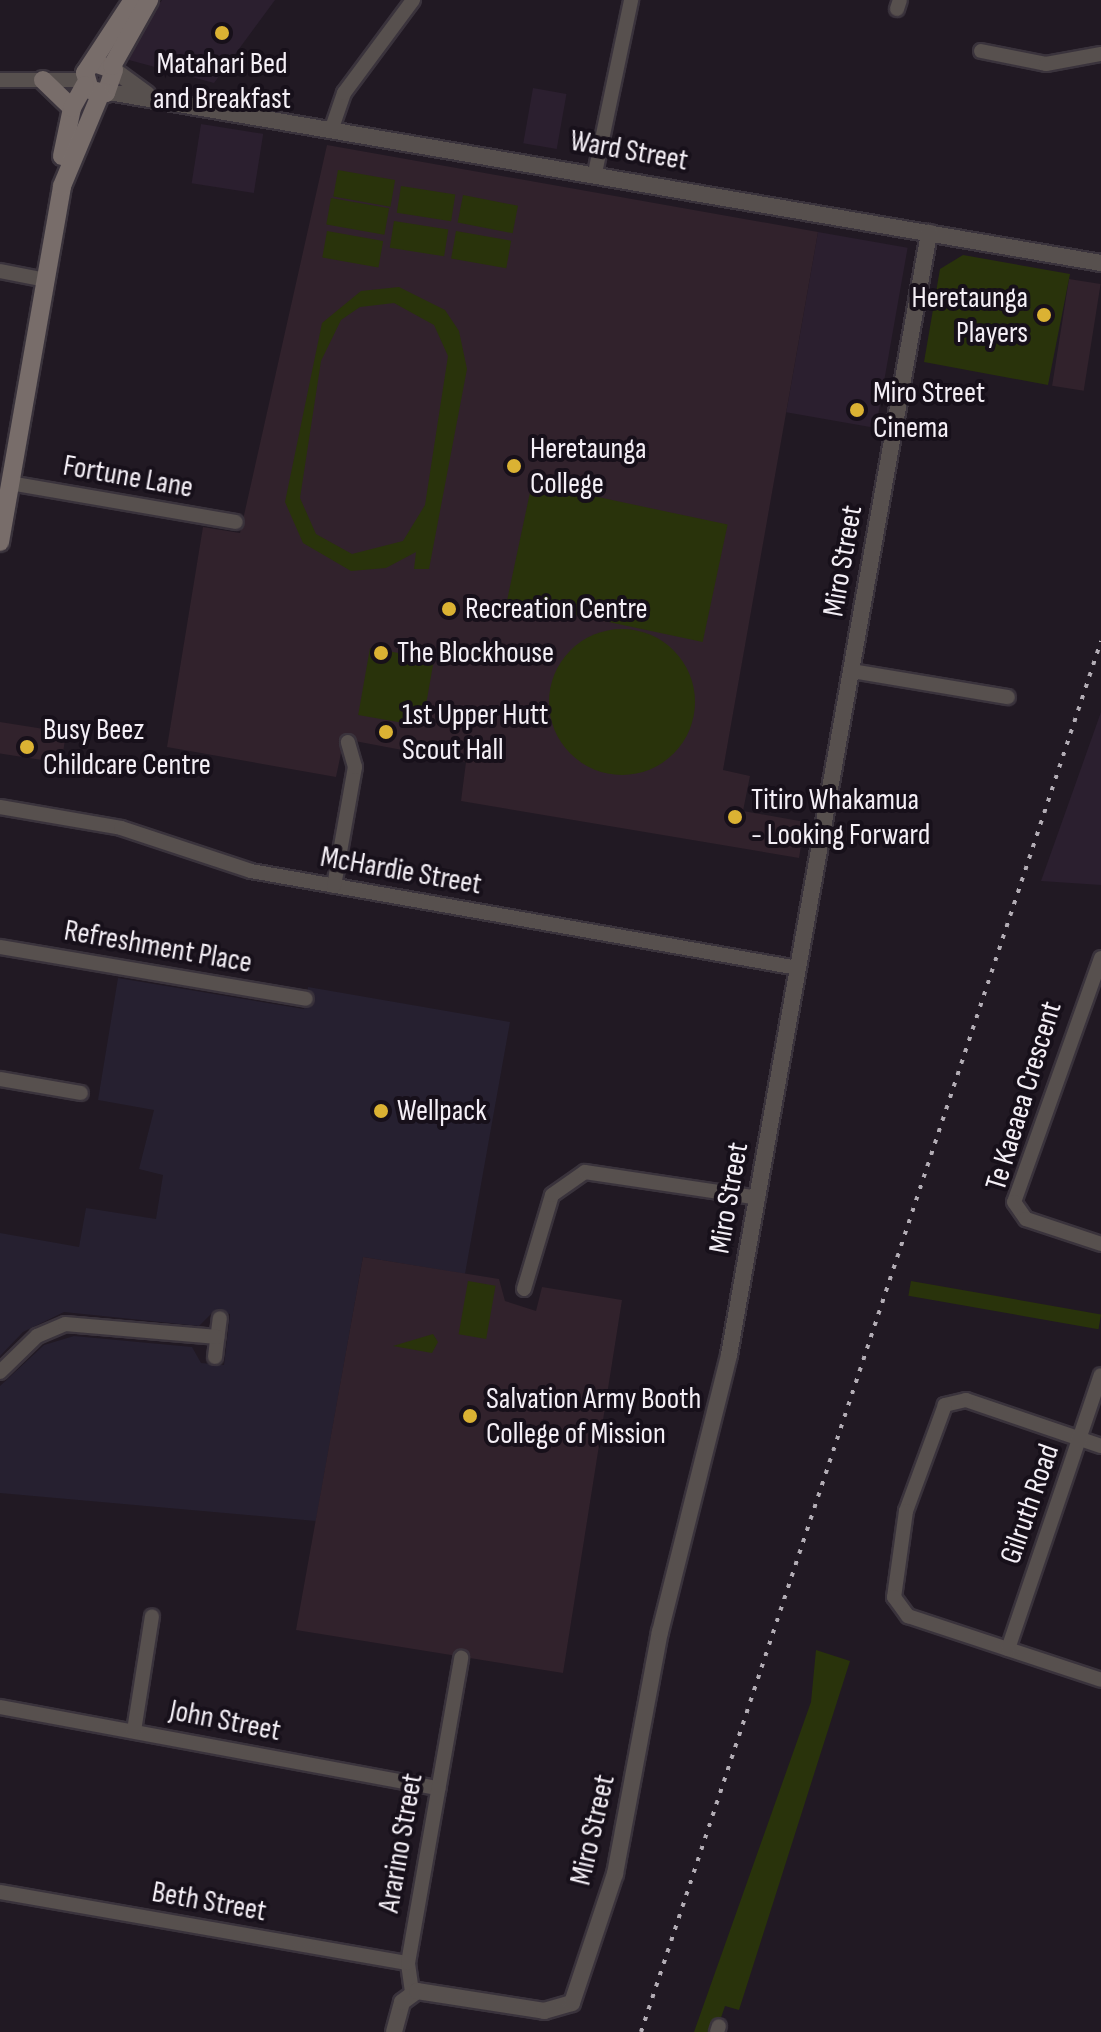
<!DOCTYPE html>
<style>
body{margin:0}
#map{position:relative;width:1101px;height:2032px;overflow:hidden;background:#211923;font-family:"Sofia Sans Condensed",sans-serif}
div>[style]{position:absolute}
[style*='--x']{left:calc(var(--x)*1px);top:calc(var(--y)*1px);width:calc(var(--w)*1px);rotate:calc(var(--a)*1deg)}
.built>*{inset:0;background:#2b1f2f;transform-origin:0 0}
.industrial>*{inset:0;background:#262030}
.education>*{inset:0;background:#31222c;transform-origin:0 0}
.green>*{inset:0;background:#29330b;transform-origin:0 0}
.round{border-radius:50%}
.roads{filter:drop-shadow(2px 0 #3a333c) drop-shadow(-2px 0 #3a333c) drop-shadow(0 2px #3a333c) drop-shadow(0 -2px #3a333c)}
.minor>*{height:14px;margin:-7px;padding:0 7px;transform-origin:7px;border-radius:7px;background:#57504e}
.tertiary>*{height:16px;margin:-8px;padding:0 8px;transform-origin:8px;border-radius:8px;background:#57504e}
.secondary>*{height:18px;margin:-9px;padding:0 9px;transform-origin:9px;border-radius:9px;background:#786d6a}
.rail>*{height:4px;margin-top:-2px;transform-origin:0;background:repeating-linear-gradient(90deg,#b3adb5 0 4px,transparent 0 12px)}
.dots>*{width:22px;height:22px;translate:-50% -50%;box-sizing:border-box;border:4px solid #17101a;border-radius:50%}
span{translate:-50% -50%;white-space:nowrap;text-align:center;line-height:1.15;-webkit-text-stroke:8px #17101a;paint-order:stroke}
.poi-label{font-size:30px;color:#f4eff6}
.right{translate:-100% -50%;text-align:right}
.left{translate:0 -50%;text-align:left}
.street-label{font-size:30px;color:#f4eff6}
</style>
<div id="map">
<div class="built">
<i style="clip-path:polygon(162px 0,275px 0,214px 83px,129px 60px,128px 49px)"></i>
<i style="left:533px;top:88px;width:34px;height:56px;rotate:10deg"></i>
<i style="left:201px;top:124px;width:63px;height:60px;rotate:9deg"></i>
<i style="left:818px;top:232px;width:91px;height:183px;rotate:10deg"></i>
<i style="clip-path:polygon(1101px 712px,1101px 885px,1041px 881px)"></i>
</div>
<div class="industrial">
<i style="clip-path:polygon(118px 978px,304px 1009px,308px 987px,510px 1022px,465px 1274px,363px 1257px,316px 1521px,0 1493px,0 1386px,44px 1345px,74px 1336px,192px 1347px,201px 1363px,224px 1365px,230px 1314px,213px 1312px,199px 1326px,64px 1312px,23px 1332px,0 1356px,0 1233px,79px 1247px,86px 1208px,156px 1219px,163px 1175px,139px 1169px,154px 1110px,98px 1100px)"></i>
</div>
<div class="education">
<i style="clip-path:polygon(327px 145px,818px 232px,723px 770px,750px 776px,743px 811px,805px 822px,799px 858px,461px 801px,466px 762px,344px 739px,336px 777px,167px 747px,203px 527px,240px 533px)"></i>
<i style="left:1069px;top:279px;width:32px;height:108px;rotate:9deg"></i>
<i style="left:0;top:722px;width:67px;height:31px;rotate:9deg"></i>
<i style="clip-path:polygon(363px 1257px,499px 1279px,505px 1301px,536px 1311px,542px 1287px,622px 1300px,563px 1673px,296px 1630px)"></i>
</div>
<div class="green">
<i style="left:338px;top:170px;width:58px;height:27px;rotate:10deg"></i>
<i style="left:401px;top:186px;width:55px;height:27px;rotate:9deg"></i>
<i style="left:463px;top:195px;width:56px;height:28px;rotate:11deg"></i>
<i style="left:331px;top:198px;width:59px;height:27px;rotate:10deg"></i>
<i style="left:394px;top:221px;width:55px;height:27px;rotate:9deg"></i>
<i style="left:327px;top:231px;width:57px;height:27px;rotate:10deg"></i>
<i style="left:456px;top:231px;width:56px;height:28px;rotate:10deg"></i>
<i style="clip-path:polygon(963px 255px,1070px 274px,1048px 385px,924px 362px,940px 269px)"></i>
<i style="clip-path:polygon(evenodd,399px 287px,445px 310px,459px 331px,467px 369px,429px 569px,414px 569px,416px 552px,386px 568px,351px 571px,303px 543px,285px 502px,322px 323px,361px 291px,399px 287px,394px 303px,434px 325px,448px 356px,425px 505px,403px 541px,352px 554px,316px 534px,300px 498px,321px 361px,341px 320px,360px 307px,394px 303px)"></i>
<i style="left:532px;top:483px;width:200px;height:120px;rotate:12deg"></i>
<i class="round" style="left:549px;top:629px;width:146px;height:146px"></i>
<i style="left:370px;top:648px;width:65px;height:68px;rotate:10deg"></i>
<i style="left:468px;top:1281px;width:28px;height:54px;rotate:10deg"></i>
<i style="left:911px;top:1281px;width:193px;height:15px;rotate:10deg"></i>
<i style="clip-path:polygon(433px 1334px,438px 1342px,432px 1353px,393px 1346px)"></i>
<i style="clip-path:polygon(816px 1650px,850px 1661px,739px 2010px,725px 2006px,716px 2032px,694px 2032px,811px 1702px)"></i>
</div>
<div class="roads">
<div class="minor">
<i style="--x:897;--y:9;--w:9;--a:-72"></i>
<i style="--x:981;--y:51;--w:66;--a:11.3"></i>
<i style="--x:1046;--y:64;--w:56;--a:-10.3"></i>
<i style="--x:0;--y:80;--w:84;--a:0"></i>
<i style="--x:333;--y:125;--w:34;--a:-71"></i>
<i style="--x:344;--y:93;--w:116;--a:-53.4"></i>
<i style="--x:595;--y:173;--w:177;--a:-78.2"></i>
<i style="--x:0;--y:271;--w:47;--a:11.1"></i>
<i style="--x:10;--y:483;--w:229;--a:9.8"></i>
<i style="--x:852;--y:671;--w:158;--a:9.5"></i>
<i style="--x:0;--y:807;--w:123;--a:9.8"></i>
<i style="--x:121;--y:828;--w:137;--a:18.3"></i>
<i style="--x:251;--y:871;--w:556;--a:10.06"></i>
<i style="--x:334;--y:886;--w:121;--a:-80"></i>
<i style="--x:355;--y:767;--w:26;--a:-106"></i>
<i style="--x:0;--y:947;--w:310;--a:9.6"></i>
<i style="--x:1101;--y:958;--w:259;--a:109.6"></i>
<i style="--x:1014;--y:1202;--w:21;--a:55"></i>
<i style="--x:1026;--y:1219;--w:79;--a:18.4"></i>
<i style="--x:0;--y:1079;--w:82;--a:9.8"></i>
<i style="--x:524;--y:1289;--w:98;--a:-73.4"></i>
<i style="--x:552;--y:1195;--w:40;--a:-34.9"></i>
<i style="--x:585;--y:1172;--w:175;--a:8.5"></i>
<i style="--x:215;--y:1357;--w:39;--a:-83"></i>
<i style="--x:0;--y:1372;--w:52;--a:-44.2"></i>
<i style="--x:37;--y:1336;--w:30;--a:-23"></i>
<i style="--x:65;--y:1324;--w:153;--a:4.9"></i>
<i style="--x:1101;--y:1446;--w:143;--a:-161.2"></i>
<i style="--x:966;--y:1400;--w:22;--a:167"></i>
<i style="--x:945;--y:1405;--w:113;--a:110.2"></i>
<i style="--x:906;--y:1511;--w:87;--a:97.9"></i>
<i style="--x:894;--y:1597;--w:24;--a:54"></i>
<i style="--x:908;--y:1616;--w:203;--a:18.3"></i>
<i style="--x:1008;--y:1649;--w:289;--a:-71.3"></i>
<i style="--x:0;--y:1707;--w:446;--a:10.5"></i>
<i style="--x:134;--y:1731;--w:116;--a:-81.1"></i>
<i style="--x:0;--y:1892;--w:414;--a:9.9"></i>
<i style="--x:412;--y:1992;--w:29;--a:-98"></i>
<i style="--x:408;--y:1963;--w:310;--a:-80.1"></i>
<i style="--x:717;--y:2032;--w:6;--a:-72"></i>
</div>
<div class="tertiary">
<i style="--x:114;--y:70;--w:41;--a:36"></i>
<i style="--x:109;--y:92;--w:1007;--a:9.78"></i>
<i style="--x:394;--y:2032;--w:31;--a:-75"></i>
<i style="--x:402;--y:2002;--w:19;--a:-36"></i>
<i style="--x:417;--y:1991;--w:129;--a:8.9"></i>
<i style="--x:544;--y:2011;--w:29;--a:-16"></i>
<i style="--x:572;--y:2003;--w:136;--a:-71.6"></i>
<i style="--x:615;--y:1874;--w:246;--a:-79.5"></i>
<i style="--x:660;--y:1632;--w:285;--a:-76"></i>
<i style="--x:729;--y:1355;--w:1140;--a:-79.89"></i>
</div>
<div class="secondary">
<i style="--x:94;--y:63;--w:21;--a:19"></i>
<i style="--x:114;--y:70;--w:24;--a:109"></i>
<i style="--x:106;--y:93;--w:16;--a:-169"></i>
<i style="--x:90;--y:90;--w:18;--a:-106"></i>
<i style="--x:85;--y:73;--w:87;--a:-56.7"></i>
<i style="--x:112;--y:66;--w:76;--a:-60.7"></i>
<i style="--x:43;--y:80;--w:40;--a:44"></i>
<i style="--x:62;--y:156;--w:49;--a:-78.2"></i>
<i style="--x:72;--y:108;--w:26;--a:-61"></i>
<i style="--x:0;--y:542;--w:361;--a:-80.1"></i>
<i style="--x:62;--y:186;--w:99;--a:-67.3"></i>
</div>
</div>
<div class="rail">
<i style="--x:641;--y:2032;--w:1465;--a:-71.7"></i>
</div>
<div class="dots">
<i style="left:222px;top:33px;background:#dbb233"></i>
<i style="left:1044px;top:315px;background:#dbb233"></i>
<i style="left:857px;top:410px;background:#dbb233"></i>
<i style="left:514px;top:466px;background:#dbb233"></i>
<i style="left:449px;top:609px;background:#dbb233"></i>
<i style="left:381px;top:653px;background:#dbb233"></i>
<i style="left:386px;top:732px;background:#dbb233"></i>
<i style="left:27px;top:747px;background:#dbb233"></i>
<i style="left:735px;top:817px;background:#dbb233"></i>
<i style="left:381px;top:1111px;background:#dbb233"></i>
<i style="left:470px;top:1416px;background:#dbb233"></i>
</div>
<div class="poi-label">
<span style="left:222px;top:81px">Matahari Bed<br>and Breakfast</span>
<span class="right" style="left:1028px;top:315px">Heretaunga<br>Players</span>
<span class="left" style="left:873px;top:410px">Miro Street<br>Cinema</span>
<span class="left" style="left:530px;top:466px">Heretaunga<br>College</span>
<span class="left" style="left:465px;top:609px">Recreation Centre</span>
<span class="left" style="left:397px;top:653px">The Blockhouse</span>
<span class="left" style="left:402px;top:732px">1st Upper Hutt<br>Scout Hall</span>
<span class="left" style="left:43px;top:747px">Busy Beez<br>Childcare Centre</span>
<span class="left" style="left:751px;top:817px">Titiro Whakamua<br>- Looking Forward</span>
<span class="left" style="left:397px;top:1111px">Wellpack</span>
<span class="left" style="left:486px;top:1416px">Salvation Army Booth<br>College of Mission</span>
</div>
<div class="street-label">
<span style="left:629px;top:151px;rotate:10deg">Ward Street</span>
<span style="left:128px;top:477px;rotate:10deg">Fortune Lane</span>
<span style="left:843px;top:561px;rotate:-80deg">Miro Street</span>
<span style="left:401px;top:871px;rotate:10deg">McHardie Street</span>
<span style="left:158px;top:947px;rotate:10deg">Refreshment Place</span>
<span style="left:1024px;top:1096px;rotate:-73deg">Te Kaeaea Crescent</span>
<span style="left:729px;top:1198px;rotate:-80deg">Miro Street</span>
<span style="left:1030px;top:1504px;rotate:-71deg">Gilruth Road</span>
<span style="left:225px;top:1721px;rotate:11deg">John Street</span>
<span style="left:593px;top:1830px;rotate:-77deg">Miro Street</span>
<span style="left:401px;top:1843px;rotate:-80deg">Ararino Street</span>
<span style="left:209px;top:1902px;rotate:10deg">Beth Street</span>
</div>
</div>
